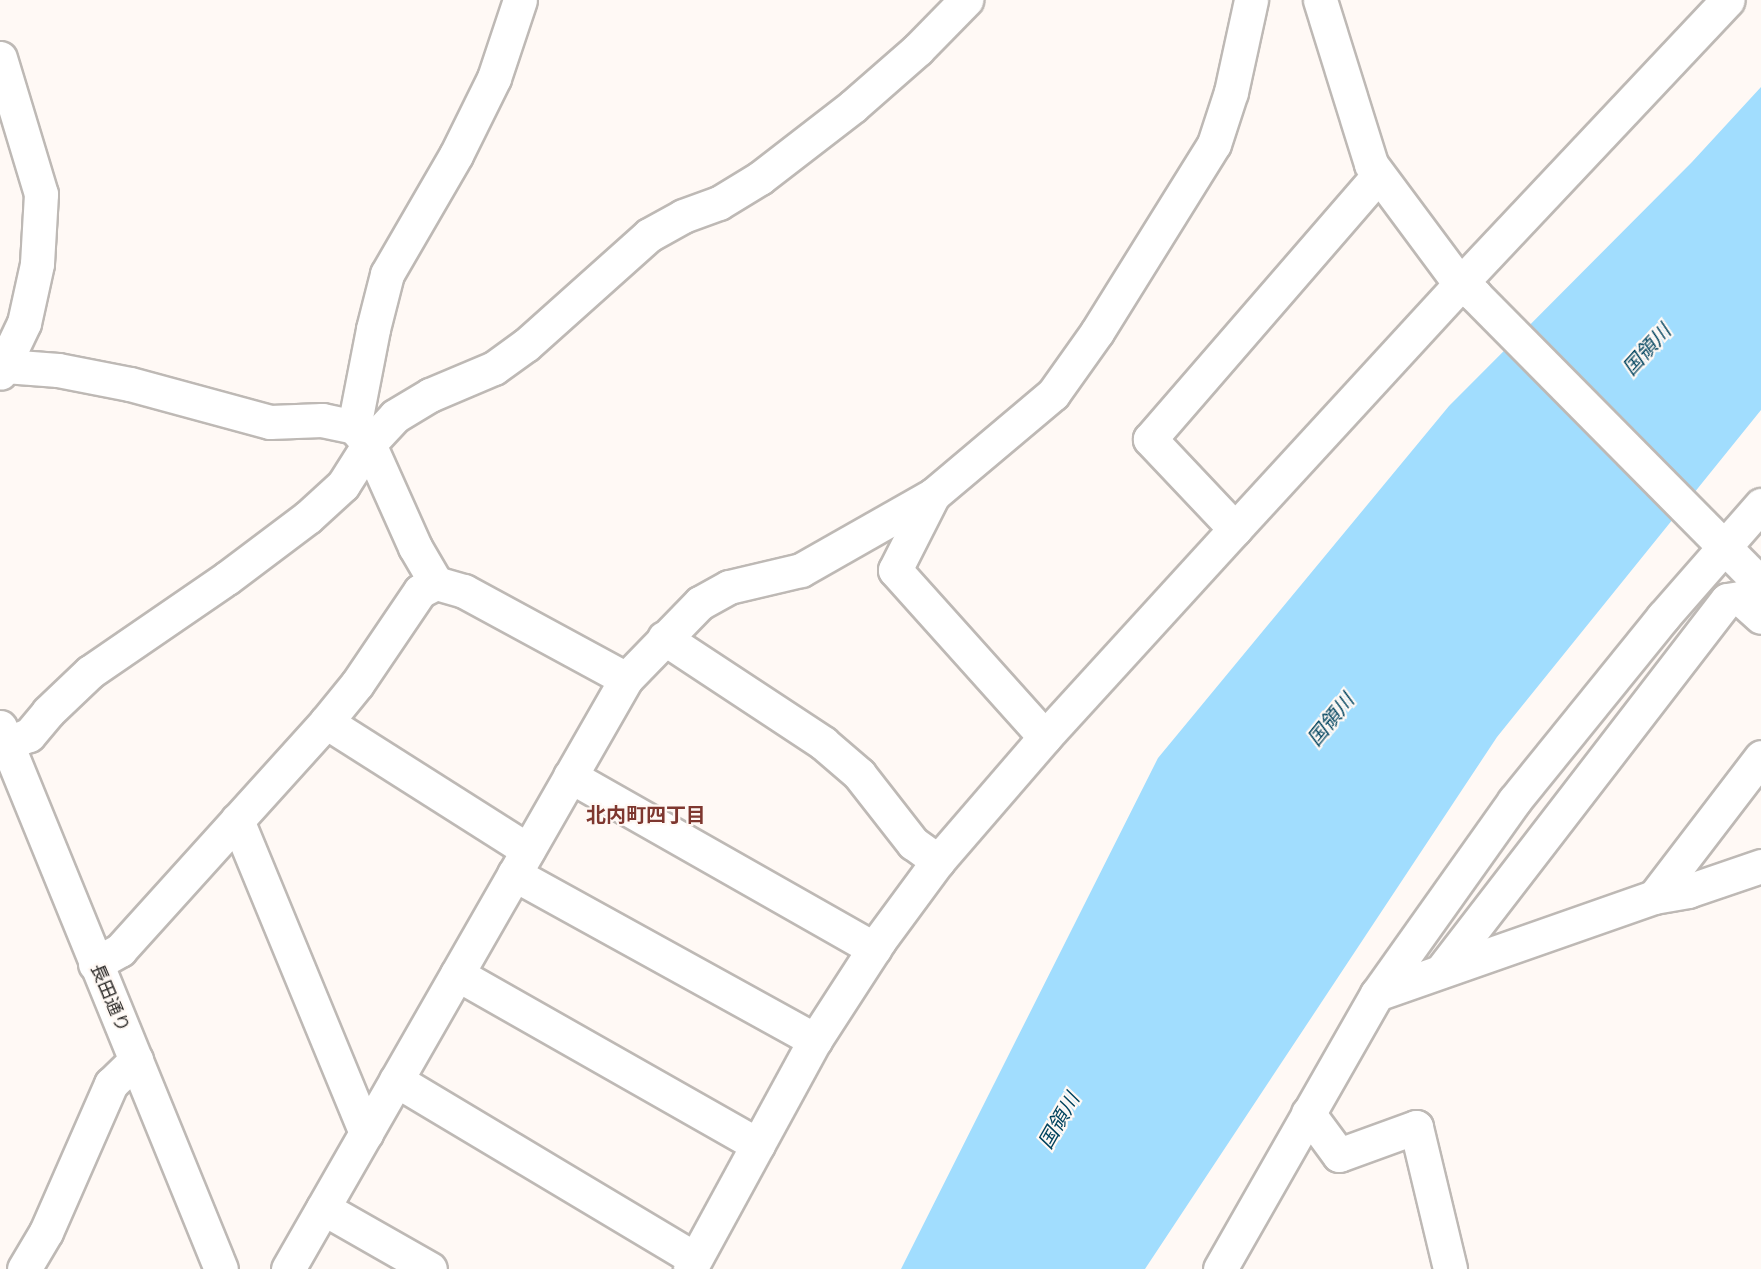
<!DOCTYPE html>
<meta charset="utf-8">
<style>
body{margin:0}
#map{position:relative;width:1761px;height:1269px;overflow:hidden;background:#fff9f5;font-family:Montserrat,"Noto Sans JP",sans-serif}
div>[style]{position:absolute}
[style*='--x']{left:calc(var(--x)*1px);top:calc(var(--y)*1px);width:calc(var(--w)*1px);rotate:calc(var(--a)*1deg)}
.water>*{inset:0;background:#a1ddfe}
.roads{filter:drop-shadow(2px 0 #beb9b5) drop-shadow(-2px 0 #beb9b5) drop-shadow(0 2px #beb9b5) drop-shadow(0 -2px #beb9b5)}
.minor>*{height:33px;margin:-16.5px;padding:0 16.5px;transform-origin:16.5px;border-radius:16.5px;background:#fff}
span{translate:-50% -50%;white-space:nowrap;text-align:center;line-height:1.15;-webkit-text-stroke:4.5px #fff9f5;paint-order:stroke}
.street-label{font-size:18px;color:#2c2a28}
.water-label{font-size:20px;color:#00435e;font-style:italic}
.neighbourhood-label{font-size:20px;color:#7e372f;font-weight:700}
</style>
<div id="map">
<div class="water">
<i style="clip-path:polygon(1761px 87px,1761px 410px,1497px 737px,1145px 1269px,901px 1269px,1158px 758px,1449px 406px,1692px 162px)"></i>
</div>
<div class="roads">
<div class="minor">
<i style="--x:1320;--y:0;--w:172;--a:72.7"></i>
<i style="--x:1371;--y:164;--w:149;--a:53.4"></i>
<i style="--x:1460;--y:284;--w:19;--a:36"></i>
<i style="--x:1475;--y:295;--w:407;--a:45.3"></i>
<i style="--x:0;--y:58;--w:142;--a:73.2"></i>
<i style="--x:41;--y:194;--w:70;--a:93.3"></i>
<i style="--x:37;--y:264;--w:60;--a:102.4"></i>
<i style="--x:24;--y:323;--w:55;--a:115.6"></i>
<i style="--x:5;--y:366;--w:53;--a:4.3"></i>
<i style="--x:58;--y:370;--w:73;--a:11"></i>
<i style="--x:130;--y:384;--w:145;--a:15.2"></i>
<i style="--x:270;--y:422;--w:52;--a:-2.2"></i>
<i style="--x:322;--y:420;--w:33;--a:12"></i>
<i style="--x:354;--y:427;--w:23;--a:49"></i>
<i style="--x:369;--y:444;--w:113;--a:65.9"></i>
<i style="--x:415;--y:547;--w:42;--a:59.7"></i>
<i style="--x:354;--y:427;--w:100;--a:-79"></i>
<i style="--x:373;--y:329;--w:57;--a:-75.7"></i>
<i style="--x:387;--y:274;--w:138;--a:-59.9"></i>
<i style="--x:456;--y:155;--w:86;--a:-63.7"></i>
<i style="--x:494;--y:78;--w:82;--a:-71.6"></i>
<i style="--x:933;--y:495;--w:84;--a:116.9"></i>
<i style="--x:895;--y:570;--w:224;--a:48.1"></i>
<i style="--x:1235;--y:529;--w:124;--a:-133.4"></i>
<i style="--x:1150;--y:439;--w:349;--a:-49.1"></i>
<i style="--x:664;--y:638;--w:191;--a:33.4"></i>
<i style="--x:823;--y:743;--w:48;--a:40.7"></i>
<i style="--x:859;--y:774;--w:88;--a:52"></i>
<i style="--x:913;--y:843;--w:31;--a:36"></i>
<i style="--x:326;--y:722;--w:239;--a:32.4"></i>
<i style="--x:0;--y:727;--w:585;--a:67.82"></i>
<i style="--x:0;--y:746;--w:31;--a:-21"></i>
<i style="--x:29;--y:735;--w:30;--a:-50"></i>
<i style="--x:48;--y:712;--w:58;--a:-43.6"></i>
<i style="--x:90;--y:672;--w:166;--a:-34.5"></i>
<i style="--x:227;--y:578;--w:101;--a:-37"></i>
<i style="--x:308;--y:517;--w:47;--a:-42.4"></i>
<i style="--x:343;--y:485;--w:49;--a:-57.6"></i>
<i style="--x:369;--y:444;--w:38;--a:-47"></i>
<i style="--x:395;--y:416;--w:41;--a:-31"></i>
<i style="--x:430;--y:395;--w:69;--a:-22.9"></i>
<i style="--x:494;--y:368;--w:39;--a:-36"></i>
<i style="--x:526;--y:345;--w:165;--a:-41.8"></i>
<i style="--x:649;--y:235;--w:39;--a:-29"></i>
<i style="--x:683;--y:216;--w:38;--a:-20"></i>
<i style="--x:719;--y:203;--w:48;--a:-31.4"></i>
<i style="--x:760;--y:178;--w:118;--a:-37.7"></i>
<i style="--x:853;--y:106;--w:86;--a:-41.2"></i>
<i style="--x:918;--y:49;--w:69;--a:-45.6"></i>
<i style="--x:570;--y:776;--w:350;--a:29.6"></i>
<i style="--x:237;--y:820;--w:339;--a:67.6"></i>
<i style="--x:514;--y:874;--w:344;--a:28.9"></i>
<i style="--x:1654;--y:897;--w:35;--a:-10"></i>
<i style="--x:1688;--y:891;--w:77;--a:-18.9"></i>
<i style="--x:95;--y:964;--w:29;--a:-29"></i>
<i style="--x:120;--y:950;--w:307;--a:-47.9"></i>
<i style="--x:326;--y:722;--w:49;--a:-50.8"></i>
<i style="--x:357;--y:684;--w:112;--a:-55.9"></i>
<i style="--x:420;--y:591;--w:18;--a:-27"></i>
<i style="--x:436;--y:583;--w:29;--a:16"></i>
<i style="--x:464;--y:591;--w:184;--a:28.5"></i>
<i style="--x:1441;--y:971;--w:468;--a:-52.4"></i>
<i style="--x:1727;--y:600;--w:13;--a:-9"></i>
<i style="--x:1740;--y:598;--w:28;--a:42"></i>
<i style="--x:457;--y:974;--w:346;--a:29.6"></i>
<i style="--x:1377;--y:994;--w:293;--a:-19.3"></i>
<i style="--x:1654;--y:897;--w:176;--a:-52.6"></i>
<i style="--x:396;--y:1080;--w:348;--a:30.9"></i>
<i style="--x:1308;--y:1113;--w:52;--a:53.6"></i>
<i style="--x:1339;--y:1155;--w:82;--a:-20"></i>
<i style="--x:1416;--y:1127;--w:146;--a:76.5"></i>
<i style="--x:323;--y:1208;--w:123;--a:29.7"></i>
<i style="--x:24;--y:1269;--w:43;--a:-59.3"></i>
<i style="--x:46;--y:1232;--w:162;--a:-66.3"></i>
<i style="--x:111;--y:1084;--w:35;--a:-44"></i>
<i style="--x:288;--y:1269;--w:680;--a:-60.19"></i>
<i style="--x:626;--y:679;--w:106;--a:-45.8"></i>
<i style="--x:700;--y:603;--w:33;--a:-29"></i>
<i style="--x:729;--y:587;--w:74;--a:-13.3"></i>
<i style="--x:801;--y:570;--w:152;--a:-29.6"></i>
<i style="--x:933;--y:495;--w:157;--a:-40.1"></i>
<i style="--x:1053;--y:394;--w:76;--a:-54.6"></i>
<i style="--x:1097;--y:332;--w:221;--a:-58.1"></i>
<i style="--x:1214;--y:144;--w:55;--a:-71.9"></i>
<i style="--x:1231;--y:92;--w:94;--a:-77.7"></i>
<i style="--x:690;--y:1269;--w:261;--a:-61.4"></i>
<i style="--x:815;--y:1040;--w:118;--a:-57.1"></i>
<i style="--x:879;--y:941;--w:99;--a:-53.6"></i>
<i style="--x:938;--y:861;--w:164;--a:-49.2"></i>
<i style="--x:1045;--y:737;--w:282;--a:-47.6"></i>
<i style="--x:1235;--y:529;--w:333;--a:-47.4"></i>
<i style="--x:1460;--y:284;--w:390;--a:-46.7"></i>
<i style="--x:1220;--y:1269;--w:317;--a:-60.3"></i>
<i style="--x:1377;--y:994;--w:237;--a:-54.6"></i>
<i style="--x:1514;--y:801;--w:237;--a:-51"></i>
<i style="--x:1663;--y:617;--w:149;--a:-48.8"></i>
</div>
</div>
<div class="street-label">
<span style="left:110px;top:998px;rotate:67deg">長田通り</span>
</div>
<div class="water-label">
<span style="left:1647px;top:350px;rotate:-48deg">国領川</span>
<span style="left:1331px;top:720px;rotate:-51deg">国領川</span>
<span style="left:1059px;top:1121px;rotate:-60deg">国領川</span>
</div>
<div class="neighbourhood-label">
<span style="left:646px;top:815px">北内町四丁目</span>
</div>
</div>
